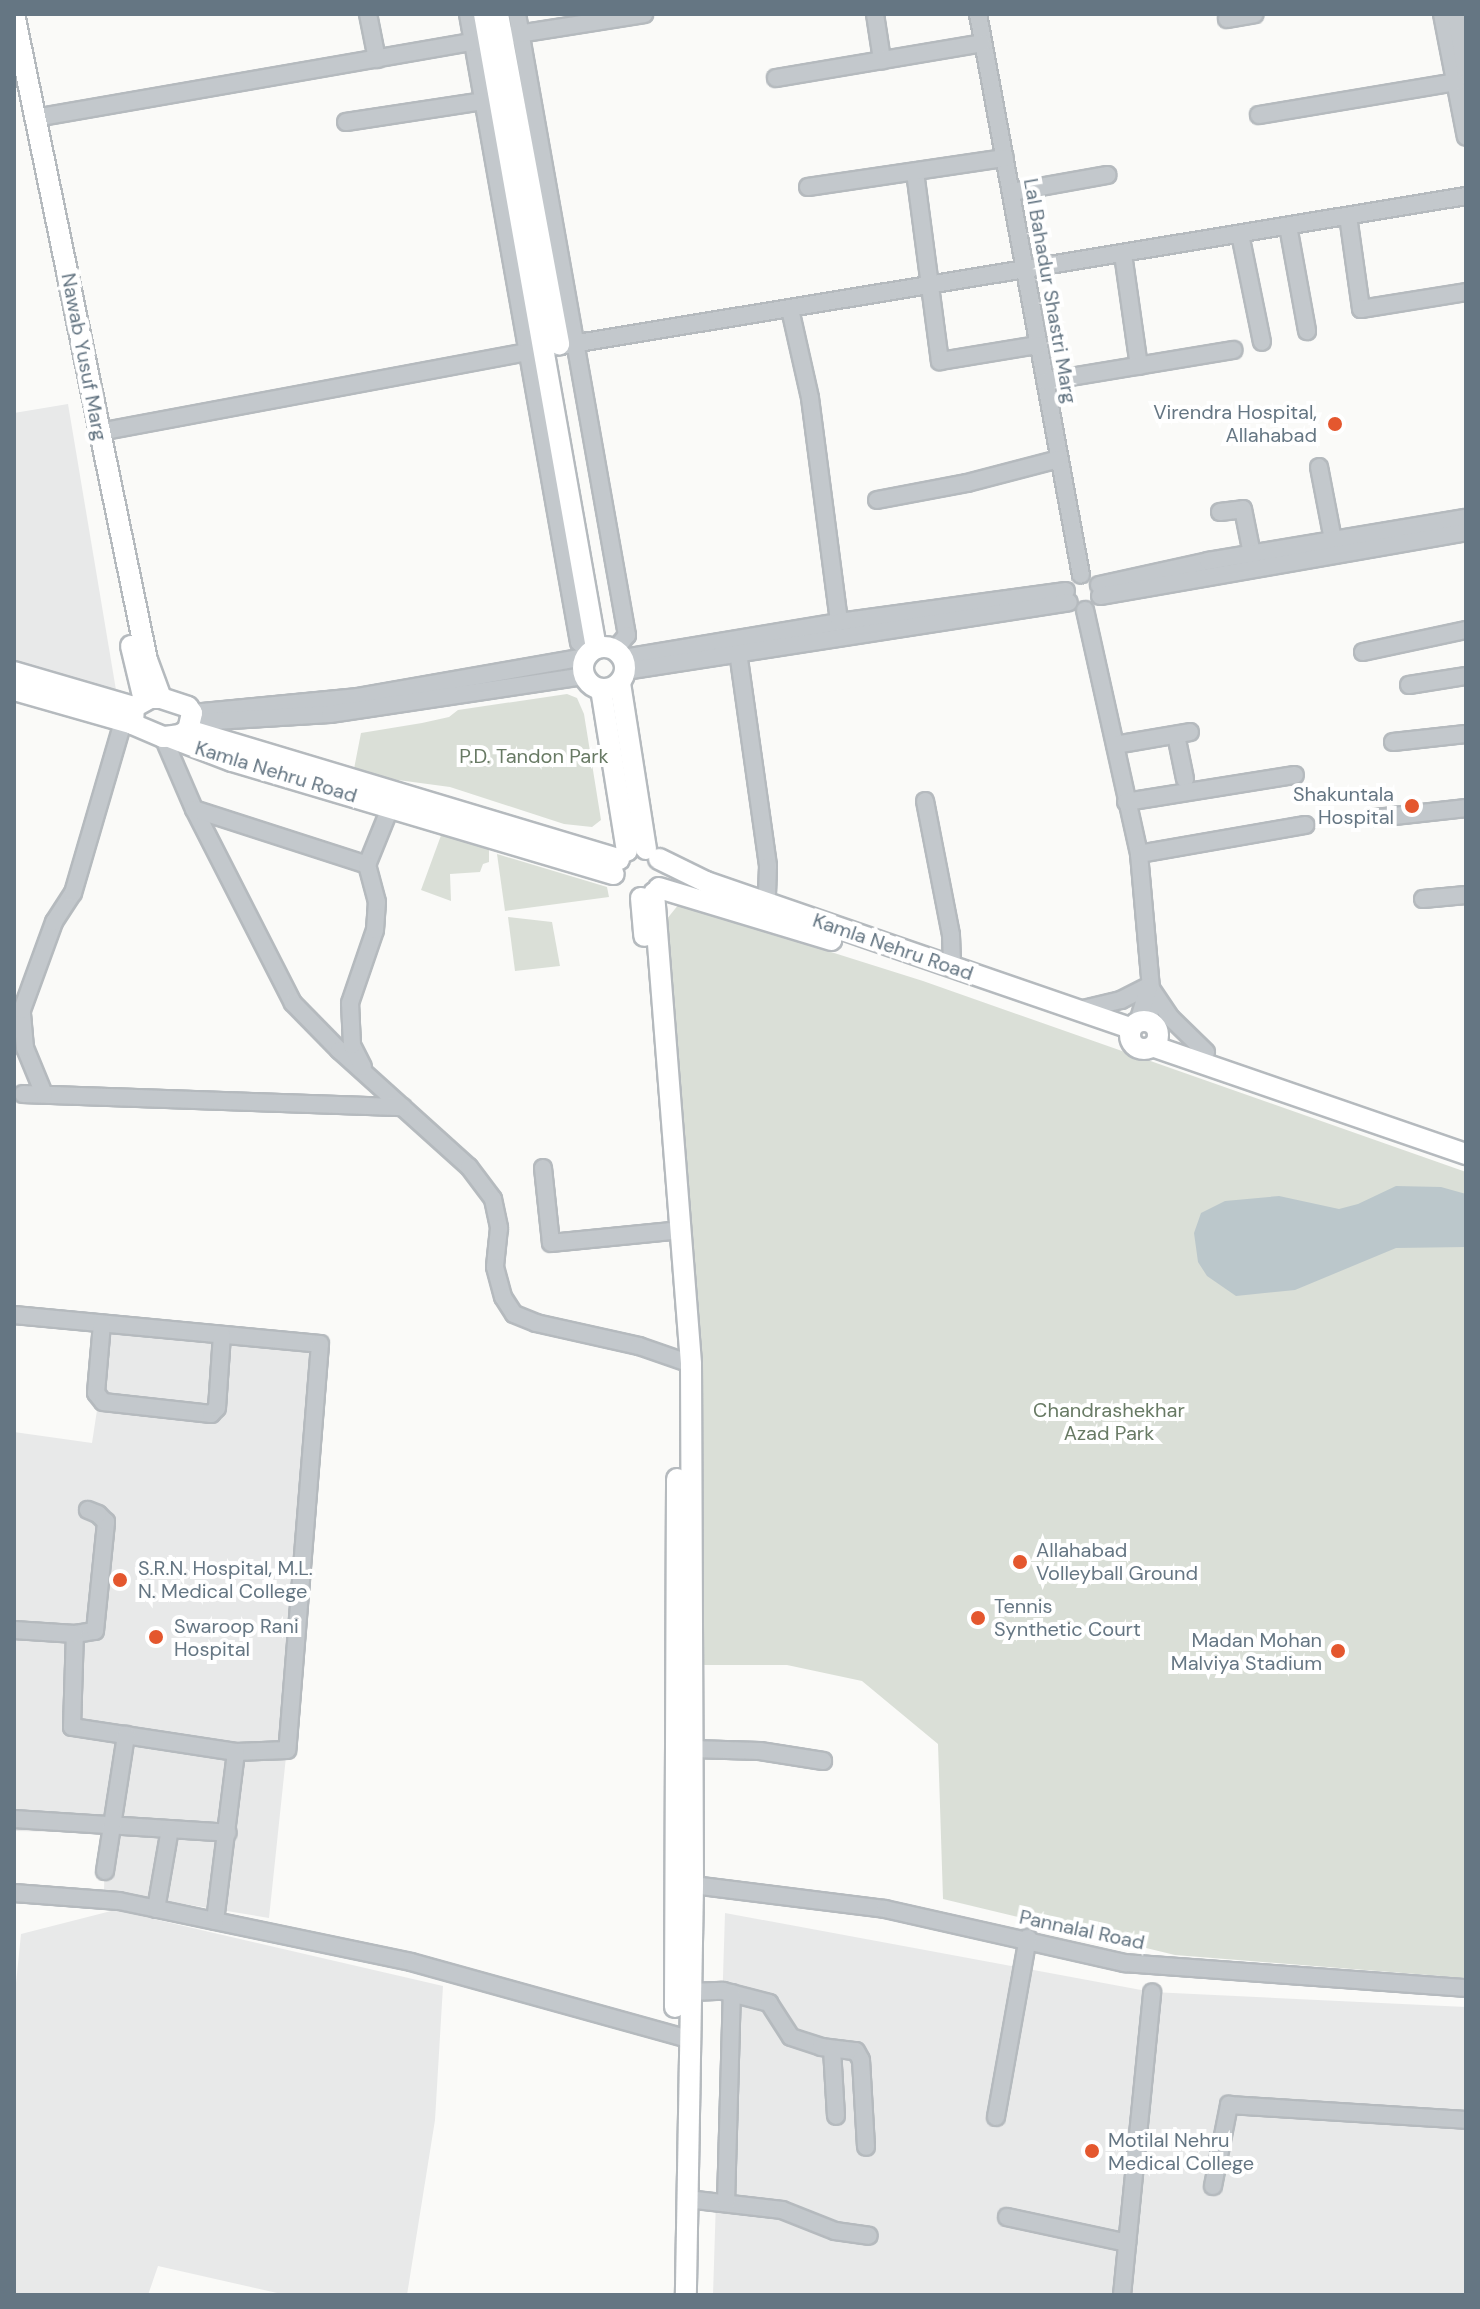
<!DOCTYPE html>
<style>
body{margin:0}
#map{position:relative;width:1480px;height:2309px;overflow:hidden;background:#fafaf8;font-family:"DM Sans",sans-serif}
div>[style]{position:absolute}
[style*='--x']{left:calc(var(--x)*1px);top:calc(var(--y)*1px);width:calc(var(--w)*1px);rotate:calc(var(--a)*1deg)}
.built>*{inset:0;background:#e8e9e9}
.green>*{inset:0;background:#dadfd7}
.water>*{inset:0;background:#bbc7cb}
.roads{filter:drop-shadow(2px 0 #b5babe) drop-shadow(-2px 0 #b5babe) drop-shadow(0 2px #b5babe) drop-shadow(0 -2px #b5babe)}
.minor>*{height:16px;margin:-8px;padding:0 8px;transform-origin:8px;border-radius:8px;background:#c3c8cc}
.major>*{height:20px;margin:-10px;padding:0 10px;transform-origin:10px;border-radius:10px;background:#fff}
.major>.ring{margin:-10px;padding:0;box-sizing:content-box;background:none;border:20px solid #fff;border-radius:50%}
.dots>*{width:22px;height:22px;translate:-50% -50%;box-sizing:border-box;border:4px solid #fff;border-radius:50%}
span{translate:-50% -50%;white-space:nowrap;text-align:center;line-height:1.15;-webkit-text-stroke:8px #fff;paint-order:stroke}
.street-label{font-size:20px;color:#657683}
.poi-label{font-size:20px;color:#657683}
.right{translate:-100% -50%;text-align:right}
.left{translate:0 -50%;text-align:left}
.park-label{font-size:20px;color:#687a64}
.frame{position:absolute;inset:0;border:16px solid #657683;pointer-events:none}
</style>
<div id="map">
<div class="built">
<i style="clip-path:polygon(68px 404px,116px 690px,14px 660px,14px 413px)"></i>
<i style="clip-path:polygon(109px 1331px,329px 1349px,269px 1918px,104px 1891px,105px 1833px,14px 1831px,14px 1432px,92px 1443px)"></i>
<i style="clip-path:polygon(115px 1910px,443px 1986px,435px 2120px,407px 2295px,286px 2295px,158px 2266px,148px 2295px,14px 2295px,14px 2003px,21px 1934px)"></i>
<i style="clip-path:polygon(725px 1913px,1152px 1992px,1466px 2007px,1466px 2295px,713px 2295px)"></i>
</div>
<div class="green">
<i style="clip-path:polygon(567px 694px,577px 698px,584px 714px,601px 820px,592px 827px,564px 824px,450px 787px,353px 774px,361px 733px,422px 723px,449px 717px,458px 710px)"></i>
<i style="clip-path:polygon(443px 830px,489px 846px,489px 862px,483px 864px,480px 872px,450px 874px,451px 901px,421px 890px)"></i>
<i style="clip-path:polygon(497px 854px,607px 887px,609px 897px,505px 911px)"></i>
<i style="clip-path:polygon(679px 904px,923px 981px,1466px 1172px,1466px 1978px,1175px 1955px,943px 1899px,938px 1744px,862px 1681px,787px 1665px,701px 1665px,662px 925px)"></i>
<i style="clip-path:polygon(508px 917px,552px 922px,560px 966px,515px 971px)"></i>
</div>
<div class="water">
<i style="clip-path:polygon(1396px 1186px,1441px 1187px,1466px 1194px,1466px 1247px,1396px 1248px,1295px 1290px,1236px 1296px,1207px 1276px,1198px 1262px,1194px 1233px,1201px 1213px,1225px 1201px,1279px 1196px,1339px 1209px,1358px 1204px)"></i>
</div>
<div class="roads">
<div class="minor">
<i style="--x:368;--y:14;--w:46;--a:78.7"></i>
<i style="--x:468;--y:14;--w:638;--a:79.98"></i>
<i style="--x:579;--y:642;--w:16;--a:40"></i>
<i style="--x:517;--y:14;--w:631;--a:79.96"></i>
<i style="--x:627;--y:635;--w:19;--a:129"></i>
<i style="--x:875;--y:14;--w:47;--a:81.3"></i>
<i style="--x:978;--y:14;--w:570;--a:79.6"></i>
<i style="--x:1442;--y:14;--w:125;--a:79"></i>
<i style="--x:1456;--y:14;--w:62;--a:80.7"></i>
<i style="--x:1227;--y:19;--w:28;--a:-10"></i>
<i style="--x:512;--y:35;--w:134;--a:-9"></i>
<i style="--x:776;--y:78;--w:209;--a:-9.6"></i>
<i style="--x:1259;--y:115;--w:200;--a:-9.5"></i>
<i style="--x:35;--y:118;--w:455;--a:-9.9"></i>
<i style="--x:346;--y:122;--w:140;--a:-8.7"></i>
<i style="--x:915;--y:172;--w:191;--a:82.5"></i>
<i style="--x:940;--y:361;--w:99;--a:-9.3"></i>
<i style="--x:808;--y:187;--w:199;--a:-8.4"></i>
<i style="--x:1012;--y:192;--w:97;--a:-10.1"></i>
<i style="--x:1348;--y:216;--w:94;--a:82"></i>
<i style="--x:1361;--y:309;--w:106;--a:-9.2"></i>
<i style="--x:1288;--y:226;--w:107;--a:79.7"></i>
<i style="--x:1240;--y:234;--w:110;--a:78.5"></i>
<i style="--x:1123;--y:254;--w:113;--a:81.9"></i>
<i style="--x:790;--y:309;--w:91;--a:77.3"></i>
<i style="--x:810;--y:398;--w:226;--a:82.6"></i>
<i style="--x:1046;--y:381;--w:190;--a:-9.4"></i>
<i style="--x:100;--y:432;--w:468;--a:-10.6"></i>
<i style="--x:560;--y:346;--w:918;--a:-9.4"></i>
<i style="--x:1319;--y:467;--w:74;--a:79.1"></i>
<i style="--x:877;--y:500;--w:92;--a:-10.7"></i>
<i style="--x:967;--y:483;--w:95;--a:-14.6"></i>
<i style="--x:1220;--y:512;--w:23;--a:-7"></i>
<i style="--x:1243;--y:509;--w:46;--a:78.7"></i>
<i style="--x:1099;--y:585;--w:112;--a:-12.4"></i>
<i style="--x:1208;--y:561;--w:262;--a:-9.5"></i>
<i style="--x:1100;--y:596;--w:372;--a:-9.9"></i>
<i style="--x:1085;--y:610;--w:250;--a:77.5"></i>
<i style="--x:1139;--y:854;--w:146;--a:84.9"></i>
<i style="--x:1152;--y:999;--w:24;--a:99"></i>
<i style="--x:738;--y:652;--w:216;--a:82"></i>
<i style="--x:768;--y:866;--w:37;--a:92"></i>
<i style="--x:1363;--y:652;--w:105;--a:-12.1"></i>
<i style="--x:623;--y:658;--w:219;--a:-9.5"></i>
<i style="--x:839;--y:622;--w:229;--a:-7.8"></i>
<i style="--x:625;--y:671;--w:449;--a:-8.8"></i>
<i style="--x:1409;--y:685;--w:58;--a:-9"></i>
<i style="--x:192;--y:713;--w:167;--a:-5.5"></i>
<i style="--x:358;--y:697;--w:231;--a:-10"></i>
<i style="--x:198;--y:722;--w:132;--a:-3.5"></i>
<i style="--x:330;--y:714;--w:258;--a:-8.5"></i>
<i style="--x:1176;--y:735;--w:45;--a:78.4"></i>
<i style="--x:163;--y:737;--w:78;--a:66.7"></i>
<i style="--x:194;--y:809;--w:218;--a:63"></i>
<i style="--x:293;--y:1003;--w:66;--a:45.6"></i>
<i style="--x:339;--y:1050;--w:175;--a:42"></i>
<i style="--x:469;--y:1167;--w:40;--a:53"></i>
<i style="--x:493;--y:1199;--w:30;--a:78"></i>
<i style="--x:499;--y:1228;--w:39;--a:96"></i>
<i style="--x:495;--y:1267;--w:31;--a:75"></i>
<i style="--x:503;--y:1297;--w:20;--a:57"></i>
<i style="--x:514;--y:1314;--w:24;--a:22"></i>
<i style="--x:536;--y:1323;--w:106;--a:12.6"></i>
<i style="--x:639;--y:1346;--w:55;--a:19.1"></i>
<i style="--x:1393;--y:742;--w:73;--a:-6.3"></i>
<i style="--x:1115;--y:745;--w:76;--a:-9.8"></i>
<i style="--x:925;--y:801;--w:136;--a:79"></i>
<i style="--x:951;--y:935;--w:33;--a:88"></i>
<i style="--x:1126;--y:802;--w:171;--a:-9.1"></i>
<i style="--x:194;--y:809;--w:182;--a:17.9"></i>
<i style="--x:367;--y:865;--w:61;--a:-68"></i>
<i style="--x:1376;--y:818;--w:91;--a:-6.3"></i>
<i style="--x:1139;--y:854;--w:169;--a:-9.9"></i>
<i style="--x:1423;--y:899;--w:43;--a:-5.3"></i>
<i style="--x:1152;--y:990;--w:34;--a:56"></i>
<i style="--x:1171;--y:1018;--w:49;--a:44.2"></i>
<i style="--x:1079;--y:1010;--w:43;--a:-13.4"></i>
<i style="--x:1121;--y:1000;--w:31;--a:-27"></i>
<i style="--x:1138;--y:1022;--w:37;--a:-73"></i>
<i style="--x:363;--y:1067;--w:25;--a:-117"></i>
<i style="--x:352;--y:1045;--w:42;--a:-92.7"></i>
<i style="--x:350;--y:1003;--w:77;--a:-71.1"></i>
<i style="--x:375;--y:930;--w:28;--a:-86"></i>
<i style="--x:377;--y:902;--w:38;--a:-105"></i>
<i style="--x:23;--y:1094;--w:380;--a:2"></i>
<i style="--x:44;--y:1094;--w:50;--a:-112.4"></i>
<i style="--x:25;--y:1048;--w:38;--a:-95"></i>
<i style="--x:22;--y:1010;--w:94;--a:-70"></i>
<i style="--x:54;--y:922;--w:35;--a:-57"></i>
<i style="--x:73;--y:893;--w:178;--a:-73.7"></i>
<i style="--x:543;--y:1168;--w:75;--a:83.9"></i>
<i style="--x:551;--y:1243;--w:131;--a:-5.7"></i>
<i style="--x:14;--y:1315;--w:307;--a:5.4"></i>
<i style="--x:320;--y:1344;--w:407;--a:94.6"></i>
<i style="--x:287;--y:1750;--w:51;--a:177.8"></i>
<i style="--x:236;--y:1752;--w:166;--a:-171.3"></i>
<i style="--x:72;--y:1727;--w:93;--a:-88.2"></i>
<i style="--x:75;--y:1634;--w:20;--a:-9"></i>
<i style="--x:95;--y:1631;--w:110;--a:-84.2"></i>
<i style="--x:106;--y:1522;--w:11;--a:-135"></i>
<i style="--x:98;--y:1514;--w:11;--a:-158"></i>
<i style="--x:102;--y:1324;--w:69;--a:95"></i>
<i style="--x:96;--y:1393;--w:11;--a:52"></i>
<i style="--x:103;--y:1402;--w:109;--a:6.3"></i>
<i style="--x:211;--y:1414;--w:8;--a:-45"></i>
<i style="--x:217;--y:1408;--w:73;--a:-86.1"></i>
<i style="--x:14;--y:1630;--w:61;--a:3.8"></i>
<i style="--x:692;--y:1749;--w:68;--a:1.7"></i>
<i style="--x:760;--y:1751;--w:64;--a:9"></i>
<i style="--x:14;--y:1819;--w:214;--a:3.7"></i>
<i style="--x:105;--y:1871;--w:138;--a:-81.2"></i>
<i style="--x:693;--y:1885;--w:193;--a:7.1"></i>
<i style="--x:885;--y:1909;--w:246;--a:12.7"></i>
<i style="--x:1125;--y:1963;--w:342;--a:4.2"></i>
<i style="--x:14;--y:1893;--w:105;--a:4.4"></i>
<i style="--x:119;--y:1901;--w:298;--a:11.8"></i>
<i style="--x:411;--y:1962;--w:288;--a:15.5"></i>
<i style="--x:156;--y:1909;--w:81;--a:-80.1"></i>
<i style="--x:215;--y:1921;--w:170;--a:-82.9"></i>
<i style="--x:689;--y:1992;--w:34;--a:-2"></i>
<i style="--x:723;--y:1991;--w:48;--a:14.6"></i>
<i style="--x:769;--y:2003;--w:40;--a:57.1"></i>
<i style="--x:791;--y:2037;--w:32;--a:18"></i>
<i style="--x:821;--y:2047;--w:35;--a:7"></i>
<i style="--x:856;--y:2051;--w:10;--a:61"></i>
<i style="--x:861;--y:2060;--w:87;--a:86.7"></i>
<i style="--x:832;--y:2049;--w:67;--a:86.6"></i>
<i style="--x:996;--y:2117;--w:182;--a:-79.9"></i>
<i style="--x:1213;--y:2186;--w:83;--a:-78.8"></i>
<i style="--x:1229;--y:2105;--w:237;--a:3.6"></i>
<i style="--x:687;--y:2199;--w:96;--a:6.6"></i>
<i style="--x:782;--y:2210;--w:57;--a:21.6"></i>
<i style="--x:835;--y:2231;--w:34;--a:8"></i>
<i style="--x:726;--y:2203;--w:210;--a:-88.4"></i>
<i style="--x:1007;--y:2217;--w:123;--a:12.2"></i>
<i style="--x:1122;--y:2295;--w:304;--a:-84.3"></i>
</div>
<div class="major">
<i style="--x:14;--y:14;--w:660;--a:78.37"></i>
<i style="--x:147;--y:660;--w:40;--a:69.8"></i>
<i style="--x:484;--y:14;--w:644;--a:79.98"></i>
<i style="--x:498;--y:14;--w:336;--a:79.5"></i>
<i style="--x:131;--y:646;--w:56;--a:76.5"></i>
<i class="ring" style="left:583px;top:647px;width:22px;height:22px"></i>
<i style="--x:14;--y:672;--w:125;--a:16.3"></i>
<i style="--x:620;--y:683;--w:168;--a:81.1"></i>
<i style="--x:601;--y:689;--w:164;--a:80.9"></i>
<i style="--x:14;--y:690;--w:124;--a:15.9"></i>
<i style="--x:150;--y:698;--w:11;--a:0"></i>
<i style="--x:161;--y:698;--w:28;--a:18"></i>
<i style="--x:188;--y:707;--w:7;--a:56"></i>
<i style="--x:192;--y:713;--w:17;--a:103"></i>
<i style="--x:188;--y:730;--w:9;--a:148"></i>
<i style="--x:180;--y:735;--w:17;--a:173"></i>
<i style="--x:163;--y:737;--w:33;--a:-157"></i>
<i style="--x:133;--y:724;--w:17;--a:-87"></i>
<i style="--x:134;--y:707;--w:18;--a:-29"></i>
<i style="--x:188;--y:730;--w:450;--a:16.7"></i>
<i style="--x:169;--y:737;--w:67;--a:20.9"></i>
<i style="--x:232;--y:761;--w:398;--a:16.5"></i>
<i style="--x:659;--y:859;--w:52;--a:26.1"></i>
<i style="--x:706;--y:882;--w:448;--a:19"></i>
<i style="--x:659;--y:888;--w:180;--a:16.8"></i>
<i style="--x:654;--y:893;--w:472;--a:85.5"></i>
<i style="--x:691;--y:1364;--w:521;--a:89.78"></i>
<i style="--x:693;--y:1885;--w:410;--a:91"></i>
<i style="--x:641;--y:898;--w:38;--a:85"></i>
<i class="ring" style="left:1130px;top:1021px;width:8px;height:8px"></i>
<i style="--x:1155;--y:1047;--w:329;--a:19"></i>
<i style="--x:675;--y:2007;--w:528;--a:-89.78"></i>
</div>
</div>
<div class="dots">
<i style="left:1335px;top:424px;background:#e4572e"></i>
<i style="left:1412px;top:806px;background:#e4572e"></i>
<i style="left:1020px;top:1562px;background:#e4572e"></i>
<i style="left:120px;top:1580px;background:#e4572e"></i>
<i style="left:978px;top:1618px;background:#e4572e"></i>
<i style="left:156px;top:1637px;background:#e4572e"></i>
<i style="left:1338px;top:1651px;background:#e4572e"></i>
<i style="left:1092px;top:2151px;background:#e4572e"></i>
</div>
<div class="street-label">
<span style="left:1050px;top:291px;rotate:80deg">Lal Bahadur Shastri Marg</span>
<span style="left:84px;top:357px;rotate:79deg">Nawab Yusuf Marg</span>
<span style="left:276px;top:772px;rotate:17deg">Kamla Nehru Road</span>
<span style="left:893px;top:947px;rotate:19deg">Kamla Nehru Road</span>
<span style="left:1082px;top:1930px;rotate:12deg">Pannalal Road</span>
</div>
<div class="poi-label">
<span class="right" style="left:1317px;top:424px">Virendra Hospital,<br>Allahabad</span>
<span class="right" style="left:1394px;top:806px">Shakuntala<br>Hospital</span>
<span class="left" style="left:1036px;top:1562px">Allahabad<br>Volleyball Ground</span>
<span class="left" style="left:138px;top:1580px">S.R.N. Hospital, M.L.<br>N. Medical College</span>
<span class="left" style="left:994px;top:1618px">Tennis<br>Synthetic Court</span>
<span class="left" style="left:174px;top:1638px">Swaroop Rani<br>Hospital</span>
<span class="right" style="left:1322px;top:1652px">Madan Mohan<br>Malviya Stadium</span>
<span class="left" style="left:1108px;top:2152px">Motilal Nehru<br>Medical College</span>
</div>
<div class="park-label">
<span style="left:534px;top:756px">P.D. Tandon Park</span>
<span style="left:1109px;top:1422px">Chandrashekhar<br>Azad Park</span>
</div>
<div class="frame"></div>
</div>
